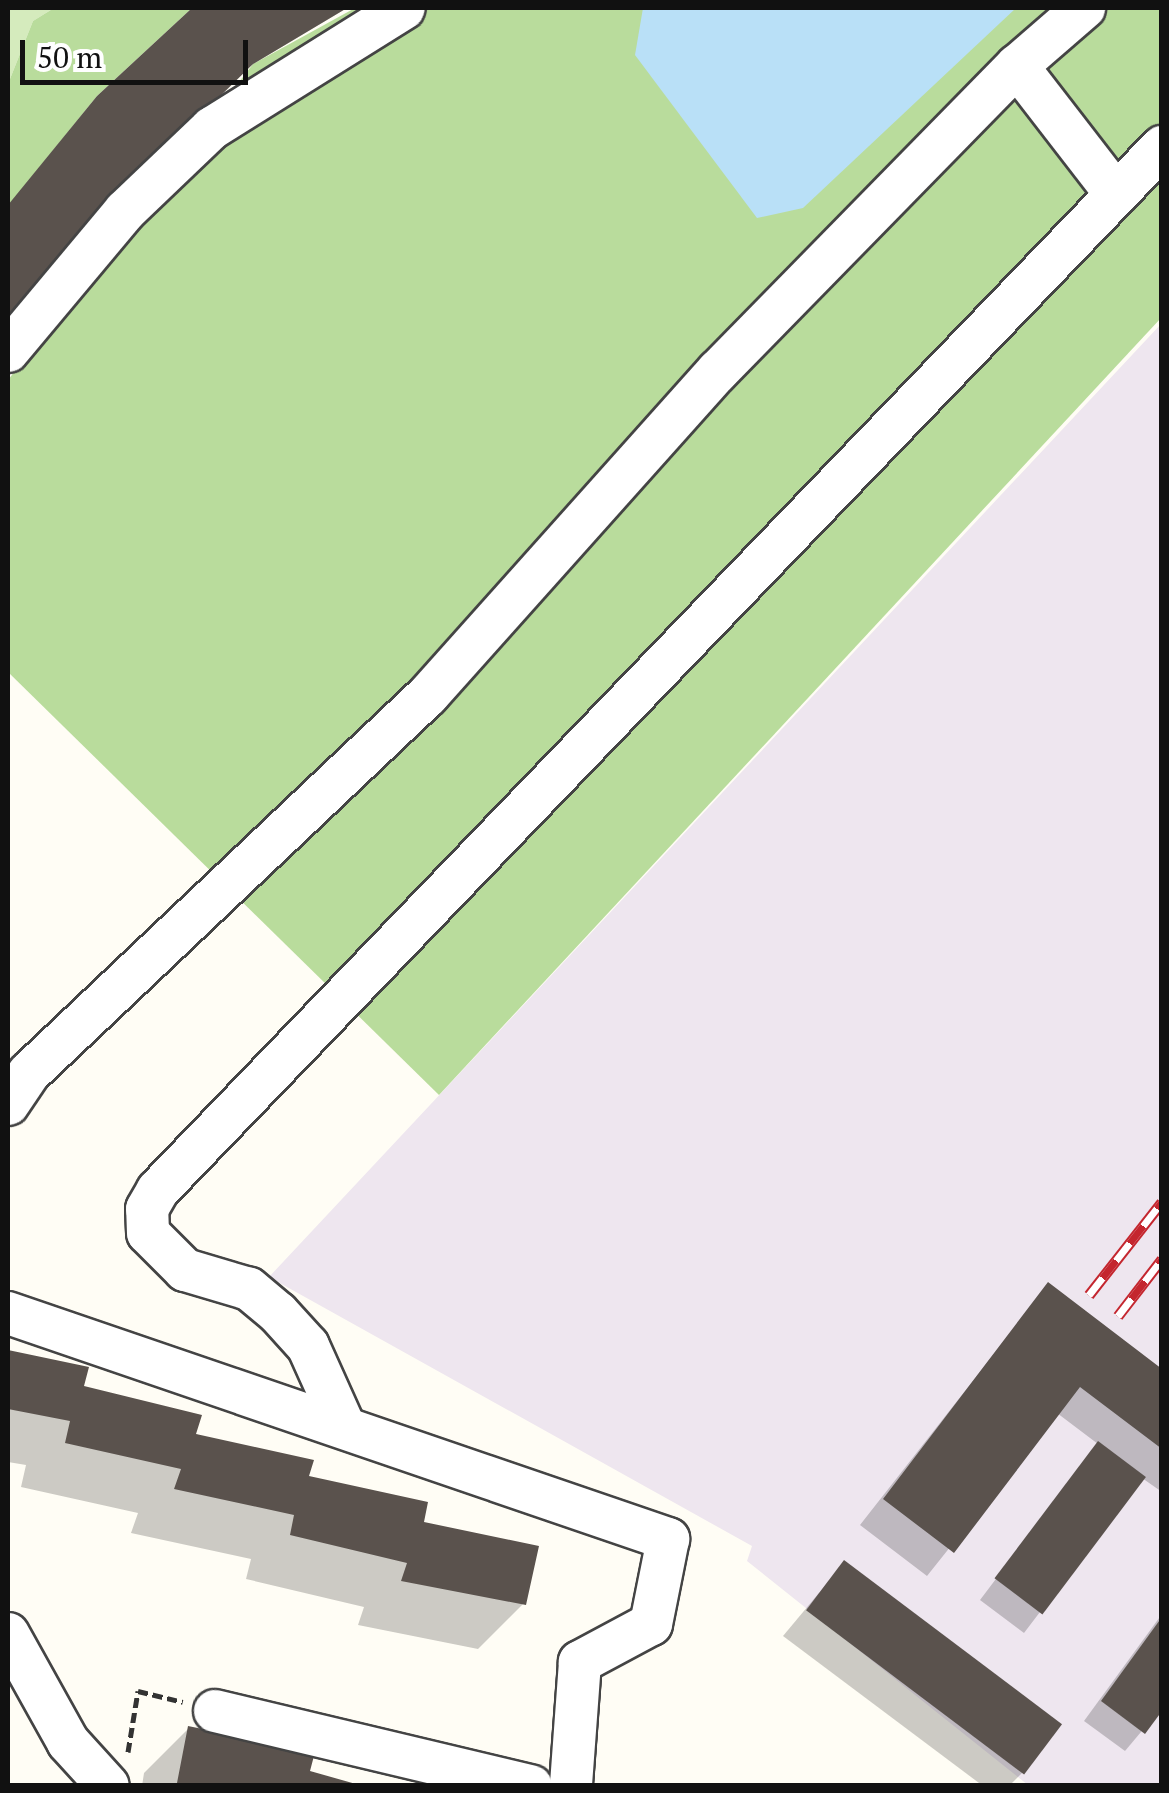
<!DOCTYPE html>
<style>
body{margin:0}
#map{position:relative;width:1169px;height:1793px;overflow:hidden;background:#fffdf5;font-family:"PT Serif",serif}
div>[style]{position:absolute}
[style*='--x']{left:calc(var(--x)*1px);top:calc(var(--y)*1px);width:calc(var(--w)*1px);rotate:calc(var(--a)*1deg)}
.industrial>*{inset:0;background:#eee6ef}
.green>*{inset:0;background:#d5ebbd}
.forest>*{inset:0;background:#b9dc9c}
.water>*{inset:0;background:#b9e0f7}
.shadow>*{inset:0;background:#0003}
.building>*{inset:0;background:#5a524d;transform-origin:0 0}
.path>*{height:5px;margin-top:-2.5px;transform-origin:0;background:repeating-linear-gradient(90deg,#333 0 10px,transparent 0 15px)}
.roads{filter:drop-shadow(2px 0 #444) drop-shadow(-2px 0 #444) drop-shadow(0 2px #444) drop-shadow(0 -2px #444)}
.minor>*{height:42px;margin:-21px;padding:0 21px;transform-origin:21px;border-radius:21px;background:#fff}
.rail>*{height:11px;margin-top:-5.5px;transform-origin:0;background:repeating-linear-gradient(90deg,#fff 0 22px,#c4262e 0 44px);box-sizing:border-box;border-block:2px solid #c4262e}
span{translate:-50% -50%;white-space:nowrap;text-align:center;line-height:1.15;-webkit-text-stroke:10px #fff;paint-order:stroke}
.frame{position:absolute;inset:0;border:10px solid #111;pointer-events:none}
.scale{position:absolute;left:20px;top:40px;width:228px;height:45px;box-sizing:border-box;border:5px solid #111;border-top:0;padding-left:12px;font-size:30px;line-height:35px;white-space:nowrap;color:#111;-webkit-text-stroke:8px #fff;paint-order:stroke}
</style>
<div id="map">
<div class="industrial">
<i style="clip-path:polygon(1161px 324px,1161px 1785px,1028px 1785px,747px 1561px,752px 1546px,269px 1277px)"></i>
</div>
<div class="green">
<i style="clip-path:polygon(8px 8px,54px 8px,33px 21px,8px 84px)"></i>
</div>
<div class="forest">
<i style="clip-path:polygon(54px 8px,192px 8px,97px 96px,8px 206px,8px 84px,33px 21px)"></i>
<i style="clip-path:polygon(355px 8px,1161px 8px,1161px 318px,439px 1095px,8px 672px,8px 380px,253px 64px)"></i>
</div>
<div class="water">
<i style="clip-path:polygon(643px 8px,1016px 8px,803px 208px,757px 218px,635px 55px)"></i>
</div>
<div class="shadow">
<i style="clip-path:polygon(196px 8px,347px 8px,245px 69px,65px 244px,8px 319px,8px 210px,92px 105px)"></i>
<i style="clip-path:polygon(1048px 1285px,1162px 1372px,1162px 1492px,1142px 1478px,1024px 1633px,980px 1600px,1098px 1444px,1057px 1413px,927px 1576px,860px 1525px)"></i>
<i style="clip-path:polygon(8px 1353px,86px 1369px,81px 1388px,421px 1524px,523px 1604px,478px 1649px,358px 1625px,364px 1607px,246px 1579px,251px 1559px,131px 1533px,138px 1513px,21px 1487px,26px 1465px,8px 1462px)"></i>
<i style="clip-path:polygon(844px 1563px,1023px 1772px,1009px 1786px,983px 1786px,783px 1636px)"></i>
<i style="clip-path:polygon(1162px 1614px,1162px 1707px,1125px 1751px,1084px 1721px)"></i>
<i style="clip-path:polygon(189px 1728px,307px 1772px,358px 1786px,142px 1786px,144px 1773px)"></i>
</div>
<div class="building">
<i style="clip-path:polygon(192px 8px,347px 8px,253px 64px,68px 245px,8px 323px,8px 205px,97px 96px)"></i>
<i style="clip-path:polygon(1048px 1282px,1162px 1369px,1162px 1449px,1080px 1387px,954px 1553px,883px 1499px)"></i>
<i style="clip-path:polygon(8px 1350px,89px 1367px,84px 1386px,202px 1415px,196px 1434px,314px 1460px,309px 1476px,428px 1502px,424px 1522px,539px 1546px,526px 1605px,401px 1581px,407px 1563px,290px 1535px,294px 1515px,174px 1489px,181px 1469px,65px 1443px,70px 1421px,8px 1409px)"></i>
<i style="left:1098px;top:1441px;width:60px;height:172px;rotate:37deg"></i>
<i style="left:844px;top:1560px;width:273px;height:63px;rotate:37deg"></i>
<i style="clip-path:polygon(1162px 1617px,1162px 1711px,1145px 1734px,1101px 1701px)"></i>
<i style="clip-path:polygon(188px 1726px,315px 1752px,310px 1771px,363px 1786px,177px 1783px)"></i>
</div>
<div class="path">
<i style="--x:128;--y:1752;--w:62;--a:-80.7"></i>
<i style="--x:138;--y:1691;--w:46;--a:13.7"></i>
</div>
<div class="roads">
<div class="minor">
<i style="--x:1017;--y:66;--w:162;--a:52.3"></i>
<i style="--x:8;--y:351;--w:182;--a:-50.1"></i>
<i style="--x:125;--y:211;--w:120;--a:-43.7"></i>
<i style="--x:212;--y:128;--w:226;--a:-32"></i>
<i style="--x:8;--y:1104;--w:37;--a:-56"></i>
<i style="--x:29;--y:1073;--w:550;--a:-43.45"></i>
<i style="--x:428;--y:695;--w:435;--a:-48.2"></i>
<i style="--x:718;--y:371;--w:427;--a:-45.6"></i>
<i style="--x:1017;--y:66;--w:89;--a:-40.9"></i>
<i style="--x:8;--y:1313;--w:698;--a:18.9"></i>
<i style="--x:668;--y:1539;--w:87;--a:101.3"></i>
<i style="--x:651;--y:1624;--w:81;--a:151.8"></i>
<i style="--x:580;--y:1662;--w:124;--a:94.2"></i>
<i style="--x:344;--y:1426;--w:88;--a:-114.2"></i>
<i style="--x:308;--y:1346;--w:45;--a:-132.3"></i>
<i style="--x:278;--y:1313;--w:38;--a:-140"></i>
<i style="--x:249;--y:1289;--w:67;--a:-163.5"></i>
<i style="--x:185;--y:1270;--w:52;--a:-135"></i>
<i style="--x:148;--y:1233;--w:24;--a:-92"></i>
<i style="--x:147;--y:1209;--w:22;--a:-60"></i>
<i style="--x:158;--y:1190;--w:1448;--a:-46.09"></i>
<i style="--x:8;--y:1634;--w:124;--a:60.9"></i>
<i style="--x:68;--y:1742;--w:59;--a:47.7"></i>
<i style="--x:215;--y:1711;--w:325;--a:13.4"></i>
</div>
</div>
<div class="rail">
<i style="--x:1089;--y:1295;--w:118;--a:-51.9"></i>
<i style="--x:1118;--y:1316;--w:72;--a:-52.3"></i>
</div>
<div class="frame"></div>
<div class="scale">50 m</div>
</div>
